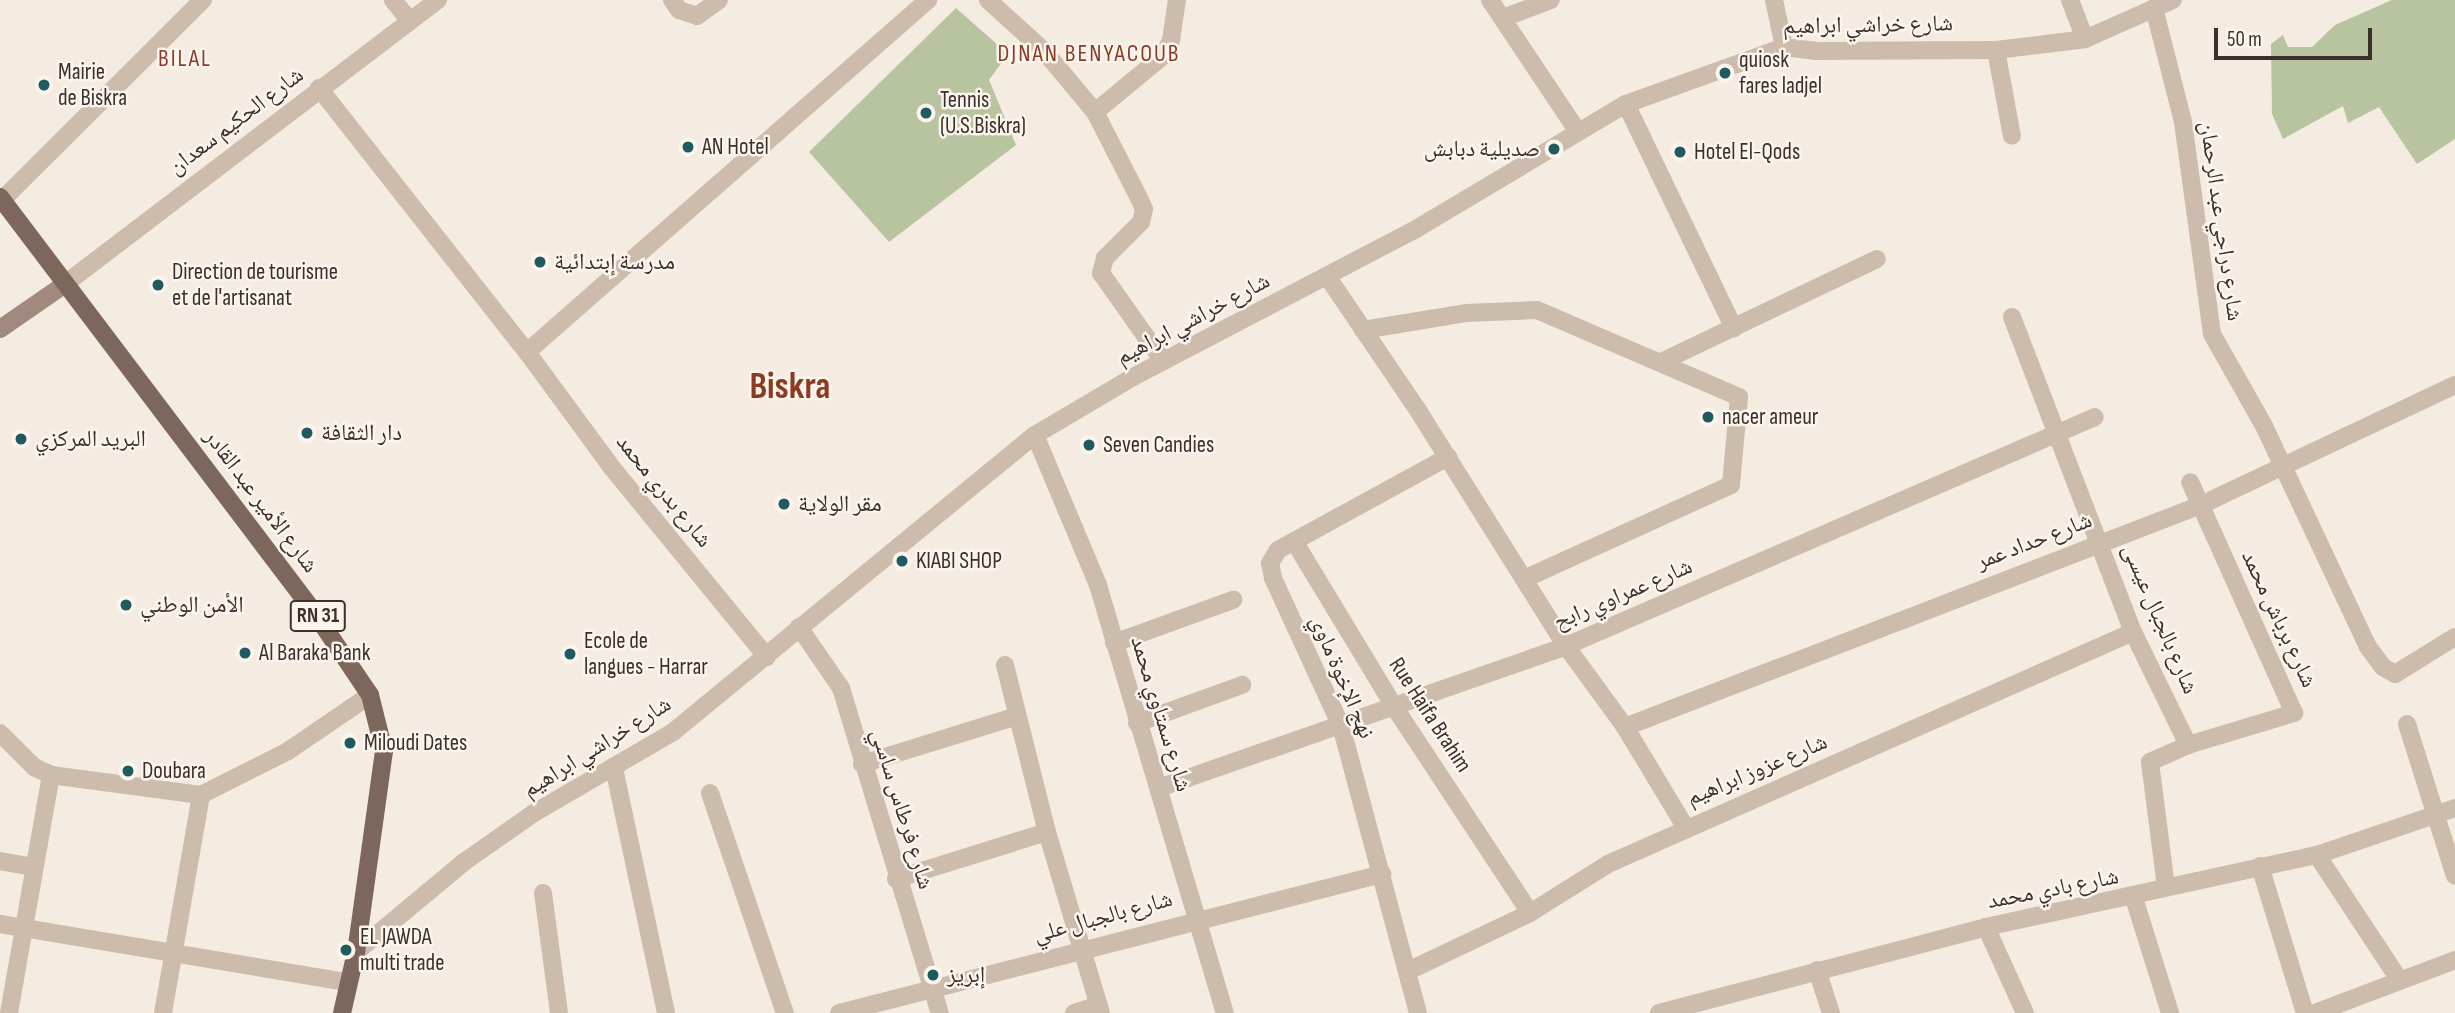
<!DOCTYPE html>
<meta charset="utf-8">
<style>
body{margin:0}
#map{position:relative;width:2455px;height:1013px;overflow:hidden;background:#f4ebe1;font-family:"Sofia Sans Condensed","Noto Naskh Arabic",sans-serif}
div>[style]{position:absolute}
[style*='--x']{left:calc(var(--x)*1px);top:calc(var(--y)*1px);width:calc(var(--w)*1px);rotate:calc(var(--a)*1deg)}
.green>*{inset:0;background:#b8c4a0}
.minor>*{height:18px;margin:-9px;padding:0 9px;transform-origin:9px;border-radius:9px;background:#cdbbac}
.tertiary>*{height:18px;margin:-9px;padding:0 9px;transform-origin:9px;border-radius:9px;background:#cdbbac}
.secondary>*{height:18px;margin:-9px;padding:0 9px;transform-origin:9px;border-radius:9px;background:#a18a7d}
.primary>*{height:18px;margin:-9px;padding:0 9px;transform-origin:9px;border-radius:9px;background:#7d675c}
.dots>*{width:19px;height:19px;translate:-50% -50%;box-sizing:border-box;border:4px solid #fbf5ee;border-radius:50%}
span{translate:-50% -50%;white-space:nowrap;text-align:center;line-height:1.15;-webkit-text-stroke:5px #fbf5ee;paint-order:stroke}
.shield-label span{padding:2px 5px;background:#fbf5ee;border:2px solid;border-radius:5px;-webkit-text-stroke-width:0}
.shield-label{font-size:21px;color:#3b302b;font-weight:700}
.street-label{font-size:23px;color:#3b302b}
.poi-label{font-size:23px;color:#3b302b}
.left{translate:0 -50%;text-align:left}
.right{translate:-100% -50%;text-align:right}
.neighbourhood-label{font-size:24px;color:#8c3b22;letter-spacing:2px}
.town-label{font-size:37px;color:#8c3b22;font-weight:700}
.scale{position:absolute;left:2214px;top:28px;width:158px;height:32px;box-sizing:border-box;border:4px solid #3b302b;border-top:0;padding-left:9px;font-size:21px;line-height:24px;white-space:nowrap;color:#3b302b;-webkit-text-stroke:5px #fbf5ee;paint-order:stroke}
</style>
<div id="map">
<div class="green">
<i style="clip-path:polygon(2392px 0,2455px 0,2455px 139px,2417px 164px,2379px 107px,2348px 123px,2343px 106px,2283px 139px,2272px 114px,2271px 44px,2283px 35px,2288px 47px,2312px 47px,2335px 25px)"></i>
<i style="clip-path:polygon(956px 8px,1008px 54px,989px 80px,1016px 145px,889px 242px,809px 152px)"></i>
</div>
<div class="minor">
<i style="--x:393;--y:0;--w:27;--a:51"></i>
<i style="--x:672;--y:0;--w:12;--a:55"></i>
<i style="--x:679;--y:10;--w:19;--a:18"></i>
<i style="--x:697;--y:16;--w:27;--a:-36"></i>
<i style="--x:988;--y:0;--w:76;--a:42.3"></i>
<i style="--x:1044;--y:51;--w:80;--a:50.1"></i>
<i style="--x:1095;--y:112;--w:94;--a:62.9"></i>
<i style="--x:1138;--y:196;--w:14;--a:65"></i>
<i style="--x:1144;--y:209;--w:13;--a:103"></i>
<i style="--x:1141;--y:222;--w:51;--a:135"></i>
<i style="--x:1105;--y:258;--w:16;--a:105"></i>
<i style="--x:1101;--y:273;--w:108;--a:54.8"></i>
<i style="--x:1490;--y:0;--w:159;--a:56.3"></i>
<i style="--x:1774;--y:0;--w:48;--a:78"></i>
<i style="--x:2070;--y:0;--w:42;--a:69"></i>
<i style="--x:2154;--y:8;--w:118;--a:75.7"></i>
<i style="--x:2183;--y:122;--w:214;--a:82.2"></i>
<i style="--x:2212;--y:334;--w:106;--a:60.5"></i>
<i style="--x:2264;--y:426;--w:244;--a:64.8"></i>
<i style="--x:2368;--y:647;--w:25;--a:53"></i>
<i style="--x:2383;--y:667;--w:14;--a:30"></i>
<i style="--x:2395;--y:674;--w:70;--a:-31.7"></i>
<i style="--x:1503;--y:18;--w:51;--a:-20.6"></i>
<i style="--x:1996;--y:50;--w:87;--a:79.5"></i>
<i style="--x:319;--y:88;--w:336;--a:51.8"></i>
<i style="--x:527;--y:352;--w:145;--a:53.7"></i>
<i style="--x:613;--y:469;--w:243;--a:50.7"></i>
<i style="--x:1626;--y:104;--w:249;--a:64.3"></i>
<i style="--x:1095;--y:112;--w:88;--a:-39.5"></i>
<i style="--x:1163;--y:56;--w:18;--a:-63"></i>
<i style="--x:1171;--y:40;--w:40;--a:-81.5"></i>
<i style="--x:2;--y:200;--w:284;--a:-44.9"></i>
<i style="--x:1327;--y:276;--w:164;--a:55.9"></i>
<i style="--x:1419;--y:412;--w:276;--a:57.9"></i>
<i style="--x:1566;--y:646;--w:100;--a:53.9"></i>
<i style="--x:1625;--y:727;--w:118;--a:58.9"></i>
<i style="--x:2012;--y:317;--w:337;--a:69"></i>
<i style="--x:2133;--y:632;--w:126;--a:64"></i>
<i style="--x:1363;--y:330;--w:104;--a:-9.4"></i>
<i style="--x:1466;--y:313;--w:71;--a:-2.4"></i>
<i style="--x:1537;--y:310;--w:220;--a:23.3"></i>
<i style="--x:1739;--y:397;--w:88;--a:95.2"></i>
<i style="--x:1731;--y:485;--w:225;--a:155.6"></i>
<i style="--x:527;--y:352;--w:534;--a:-41.28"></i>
<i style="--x:1661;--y:362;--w:239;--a:-25.5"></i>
<i style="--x:1035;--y:435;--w:163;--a:67.2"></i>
<i style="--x:1098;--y:585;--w:446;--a:73.5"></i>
<i style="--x:1294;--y:541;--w:195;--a:58.8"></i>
<i style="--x:1395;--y:708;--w:245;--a:56.6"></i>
<i style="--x:799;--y:627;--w:74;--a:55.5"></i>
<i style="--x:841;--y:688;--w:340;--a:73.1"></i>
<i style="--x:1114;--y:643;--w:127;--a:-19.9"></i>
<i style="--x:1005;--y:665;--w:172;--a:75.9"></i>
<i style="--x:1047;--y:832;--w:189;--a:73.4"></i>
<i style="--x:1137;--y:723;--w:112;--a:-19.9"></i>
<i style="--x:2407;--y:724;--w:159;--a:72.5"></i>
<i style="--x:1625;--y:727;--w:617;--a:-21.08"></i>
<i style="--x:2201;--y:505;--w:281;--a:-25.3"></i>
<i style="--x:0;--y:733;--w:48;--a:45"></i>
<i style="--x:34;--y:767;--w:19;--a:25"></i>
<i style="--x:51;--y:775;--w:151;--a:7.6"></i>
<i style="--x:201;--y:795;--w:97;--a:-26.8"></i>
<i style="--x:288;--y:751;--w:99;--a:-34.3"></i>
<i style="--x:862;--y:764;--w:162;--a:-17.2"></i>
<i style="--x:614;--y:768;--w:250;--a:78"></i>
<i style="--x:1159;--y:788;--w:431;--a:-19.2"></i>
<i style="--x:1566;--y:646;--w:576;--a:-23.41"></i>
<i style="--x:710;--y:793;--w:232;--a:71.2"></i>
<i style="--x:2317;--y:855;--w:147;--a:56.6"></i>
<i style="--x:0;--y:861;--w:35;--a:10"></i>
<i style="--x:2260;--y:866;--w:154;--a:73"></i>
<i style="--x:896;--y:879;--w:158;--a:-17.3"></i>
<i style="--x:2166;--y:887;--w:126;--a:-97.3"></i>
<i style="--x:2150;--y:762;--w:42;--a:-24.1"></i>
<i style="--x:2188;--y:745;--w:111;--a:-16.8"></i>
<i style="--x:2294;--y:713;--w:253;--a:-114.2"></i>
<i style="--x:543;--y:893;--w:121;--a:82.4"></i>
<i style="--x:2134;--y:898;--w:121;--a:72.6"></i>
<i style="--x:0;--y:924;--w:353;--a:9.5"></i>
<i style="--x:1986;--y:927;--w:94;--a:65.6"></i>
<i style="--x:356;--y:952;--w:141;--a:-39.8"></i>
<i style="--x:464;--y:862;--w:85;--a:-35"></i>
<i style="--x:534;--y:813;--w:161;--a:-30.2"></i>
<i style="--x:673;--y:732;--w:468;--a:-39.4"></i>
<i style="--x:1035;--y:435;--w:114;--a:-30.6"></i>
<i style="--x:1133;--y:377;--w:319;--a:-27.6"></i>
<i style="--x:1416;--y:229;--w:244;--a:-30.8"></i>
<i style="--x:1626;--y:104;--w:168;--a:-19.8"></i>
<i style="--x:1784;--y:47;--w:31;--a:7"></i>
<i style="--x:1815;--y:51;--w:181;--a:-0.3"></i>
<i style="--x:1996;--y:50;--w:50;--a:-6.8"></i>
<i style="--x:2046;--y:44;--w:39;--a:-7"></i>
<i style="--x:2085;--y:39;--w:96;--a:-23.9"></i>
<i style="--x:1817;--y:970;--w:45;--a:72"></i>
<i style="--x:1408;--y:971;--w:135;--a:-25.4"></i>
<i style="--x:1530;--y:913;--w:92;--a:-32.1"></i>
<i style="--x:1608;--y:864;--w:574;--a:-23.84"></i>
<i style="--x:9;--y:1013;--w:242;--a:-80"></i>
<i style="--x:163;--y:1013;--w:221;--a:-80.1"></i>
<i style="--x:839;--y:1013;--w:561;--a:-14.36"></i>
<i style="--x:1074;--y:1013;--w:26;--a:-18"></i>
<i style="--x:1418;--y:1013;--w:297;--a:-105"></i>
<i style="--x:1341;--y:726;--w:163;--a:-114.7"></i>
<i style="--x:1273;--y:578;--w:15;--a:-101"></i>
<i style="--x:1270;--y:563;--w:15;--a:-58"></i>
<i style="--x:1278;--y:550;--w:194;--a:-28.7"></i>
<i style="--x:1659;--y:1013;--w:338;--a:-14.7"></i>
<i style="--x:1986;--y:927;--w:339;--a:-12.3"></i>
<i style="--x:2317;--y:855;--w:146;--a:-18.8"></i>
<i style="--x:2315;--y:1013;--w:150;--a:-20.7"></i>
</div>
<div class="tertiary">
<i style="--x:65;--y:284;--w:469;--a:-37.3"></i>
</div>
<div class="secondary">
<i style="--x:0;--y:329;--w:79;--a:-34.7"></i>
</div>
<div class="primary">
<i style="--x:0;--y:197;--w:520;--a:52.89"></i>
<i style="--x:314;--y:612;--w:100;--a:56"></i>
<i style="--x:370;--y:695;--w:58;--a:76"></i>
<i style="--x:384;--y:751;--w:203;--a:97.9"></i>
<i style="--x:356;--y:952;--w:63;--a:102.9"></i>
</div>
<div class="dots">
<i style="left:1725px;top:73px;background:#1f5a5e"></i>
<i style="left:44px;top:85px;background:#1f5a5e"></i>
<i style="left:926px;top:113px;background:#1f5a5e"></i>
<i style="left:688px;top:147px;background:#1f5a5e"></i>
<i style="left:1554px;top:149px;background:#1f5a5e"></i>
<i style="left:1680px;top:152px;background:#1f5a5e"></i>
<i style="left:540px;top:262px;background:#1f5a5e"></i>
<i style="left:158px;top:285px;background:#1f5a5e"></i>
<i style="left:1708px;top:417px;background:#1f5a5e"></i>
<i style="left:307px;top:433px;background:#1f5a5e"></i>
<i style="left:21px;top:439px;background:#1f5a5e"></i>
<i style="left:1089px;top:445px;background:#1f5a5e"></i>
<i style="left:784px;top:504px;background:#1f5a5e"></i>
<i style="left:902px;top:561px;background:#1f5a5e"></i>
<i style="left:126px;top:605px;background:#1f5a5e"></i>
<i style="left:245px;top:653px;background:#1f5a5e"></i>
<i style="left:570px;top:654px;background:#1f5a5e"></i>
<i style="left:350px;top:743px;background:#1f5a5e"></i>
<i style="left:128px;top:771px;background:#1f5a5e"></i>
<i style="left:346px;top:950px;background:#1f5a5e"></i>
<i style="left:933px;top:975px;background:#1f5a5e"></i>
</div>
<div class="shield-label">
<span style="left:318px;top:616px">RN 31</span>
</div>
<div class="street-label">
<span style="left:1868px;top:25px;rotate:-1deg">شارع خراشي ابراهيم</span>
<span style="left:236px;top:121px;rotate:-37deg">شارع الحكيم سعدان</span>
<span style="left:2221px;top:221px;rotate:82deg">شارع دراجي عبد الرحمان</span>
<span style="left:1193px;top:319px;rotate:-28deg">شارع خراشي ابراهيم</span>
<span style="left:664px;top:491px;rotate:51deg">شارع بدري محمد</span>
<span style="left:261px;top:501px;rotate:53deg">شارع الأمير عبد القادر</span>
<span style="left:2034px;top:541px;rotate:-21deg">شارع حداد عمر</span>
<span style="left:1623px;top:594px;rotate:-23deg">شارع عمراوي رابح</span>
<span style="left:2160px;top:619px;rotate:67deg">شارع بالجبال عيسى</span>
<span style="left:2279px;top:619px;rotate:65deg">شارع برباش محمد</span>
<span style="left:1342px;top:677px;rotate:67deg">نهج الإخوة ماوي</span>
<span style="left:1161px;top:714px;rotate:73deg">شارع سمتاوي محمد</span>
<span style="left:1430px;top:715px;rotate:57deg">Rue Haifa Brahim</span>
<span style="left:597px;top:747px;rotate:-32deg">شارع خراشي ابراهيم</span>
<span style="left:1757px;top:770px;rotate:-23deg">شارع عزوز ابراهيم</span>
<span style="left:902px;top:809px;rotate:73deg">شارع فرطاس ساسي</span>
<span style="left:2053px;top:889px;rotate:-11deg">شارع بادي محمد</span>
<span style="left:1103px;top:917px;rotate:-15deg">شارع بالجبال علي</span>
</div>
<div class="poi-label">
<span class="left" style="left:1739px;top:73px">quiosk<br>fares ladjel</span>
<span class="left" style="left:58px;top:85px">Mairie<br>de Biskra</span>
<span class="left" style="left:940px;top:113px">Tennis<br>(U.S.Biskra)</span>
<span class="left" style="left:702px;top:147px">AN Hotel</span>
<span class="right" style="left:1540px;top:149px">صديلية دبابش</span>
<span class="left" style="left:1694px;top:152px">Hotel El-Qods</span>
<span class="left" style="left:554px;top:262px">مدرسة إبتدائية</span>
<span class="left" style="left:172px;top:285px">Direction de tourisme<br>et de l'artisanat</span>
<span class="left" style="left:1722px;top:417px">nacer ameur</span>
<span class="left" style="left:321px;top:433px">دار الثقافة</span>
<span class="left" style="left:35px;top:439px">البريد المركزي</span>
<span class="left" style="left:1103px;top:445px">Seven Candies</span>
<span class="left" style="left:798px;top:504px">مقر الولاية</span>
<span class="left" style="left:916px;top:561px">KIABI SHOP</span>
<span class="left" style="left:140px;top:605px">الأمن الوطني</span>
<span class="left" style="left:584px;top:654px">Ecole de<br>langues - Harrar</span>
<span class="left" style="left:259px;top:653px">Al Baraka Bank</span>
<span class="left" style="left:364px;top:743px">Miloudi Dates</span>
<span class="left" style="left:142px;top:771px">Doubara</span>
<span class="left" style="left:360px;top:950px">EL JAWDA<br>multi trade</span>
<span class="left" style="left:947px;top:975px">إبريز</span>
</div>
<div class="neighbourhood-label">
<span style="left:1089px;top:54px">DJNAN BENYACOUB</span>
<span style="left:185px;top:59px">BILAL</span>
</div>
<div class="town-label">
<span style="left:790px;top:387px">Biskra</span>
</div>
<div class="scale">50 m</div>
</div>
